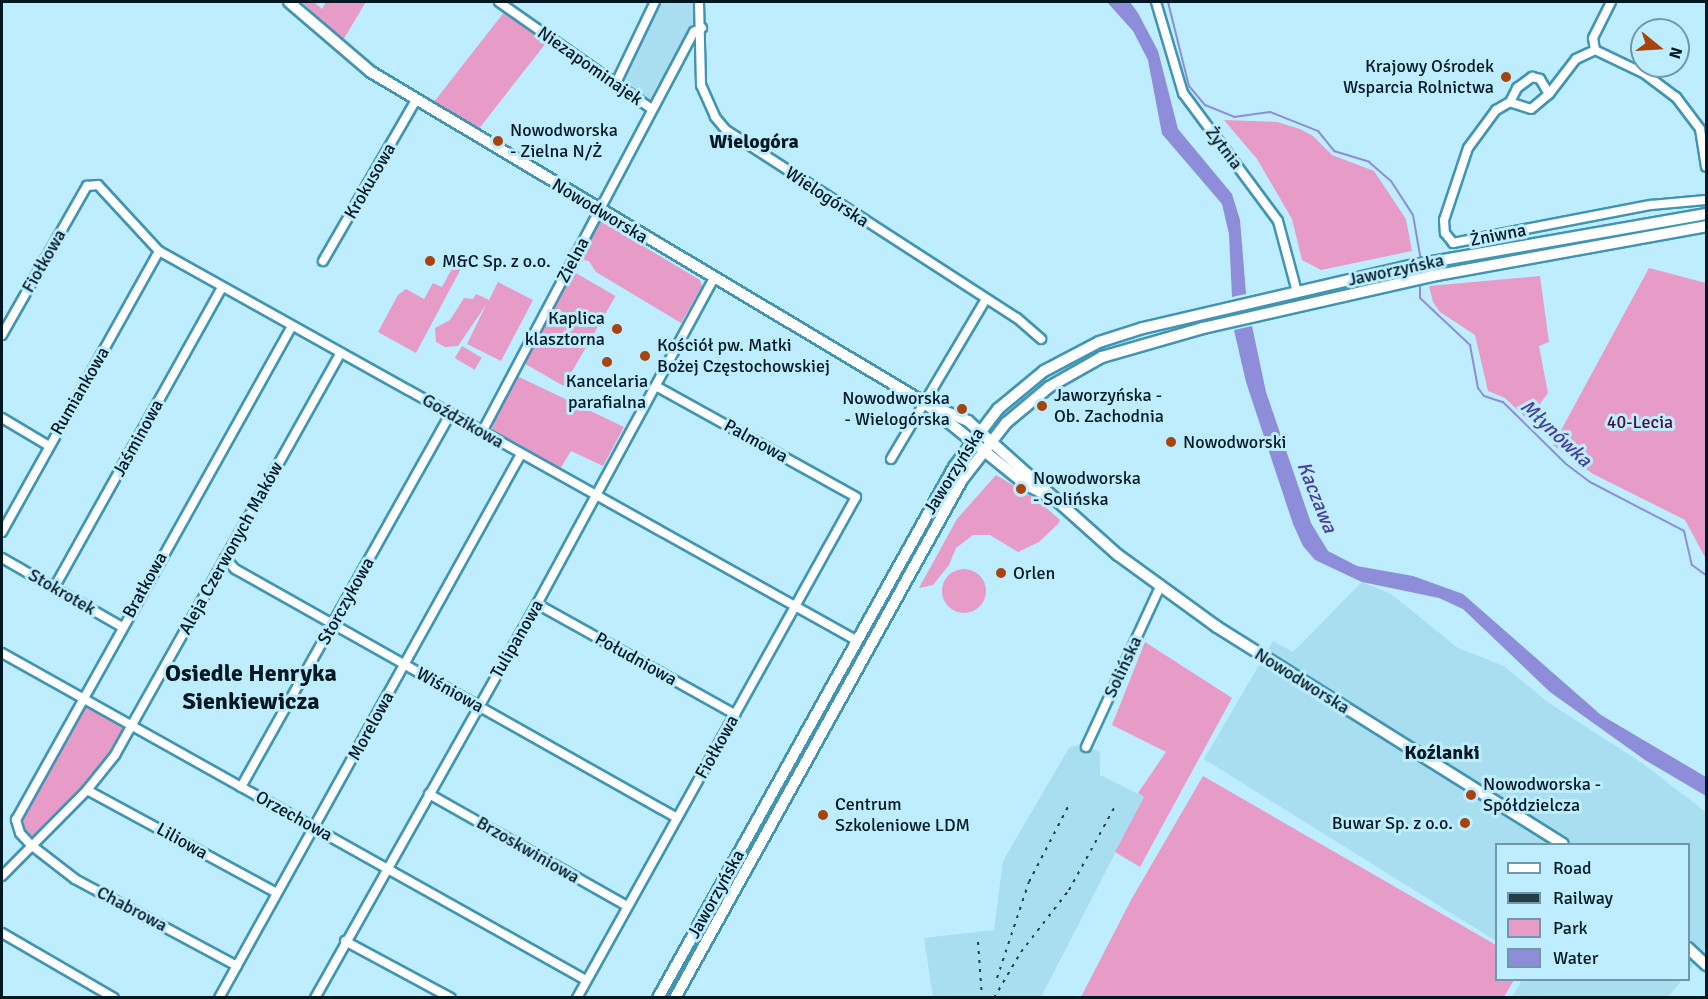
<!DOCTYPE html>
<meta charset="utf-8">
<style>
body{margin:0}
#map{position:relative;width:1708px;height:999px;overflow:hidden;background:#bdedff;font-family:Signika,sans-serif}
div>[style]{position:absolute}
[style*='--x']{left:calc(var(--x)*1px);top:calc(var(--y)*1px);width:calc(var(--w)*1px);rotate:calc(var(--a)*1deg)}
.built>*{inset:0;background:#a9ddf0}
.green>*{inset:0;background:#e79cc8;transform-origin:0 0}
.round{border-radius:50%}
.water>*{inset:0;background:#8e8dd9}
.stream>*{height:2px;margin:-1px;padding:0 1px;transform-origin:1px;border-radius:1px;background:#8e8dd9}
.roads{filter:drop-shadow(2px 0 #4195b2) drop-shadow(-2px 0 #4195b2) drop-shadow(0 2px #4195b2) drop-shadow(0 -2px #4195b2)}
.street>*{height:8px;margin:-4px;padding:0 4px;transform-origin:4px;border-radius:4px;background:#fff}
.secondary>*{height:10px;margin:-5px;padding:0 5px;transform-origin:5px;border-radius:5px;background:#fff}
.rail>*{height:2px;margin-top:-1px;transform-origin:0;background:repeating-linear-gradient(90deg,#223e49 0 3px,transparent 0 9px)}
.dots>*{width:16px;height:16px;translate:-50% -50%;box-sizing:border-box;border:3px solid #bdedff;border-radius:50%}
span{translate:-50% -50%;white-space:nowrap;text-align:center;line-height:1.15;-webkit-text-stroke:6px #bdedff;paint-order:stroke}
.street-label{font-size:18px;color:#001821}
.poi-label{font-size:18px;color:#001821}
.right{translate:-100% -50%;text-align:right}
.left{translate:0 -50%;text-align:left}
.park-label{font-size:18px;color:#4f0a3b}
.neighbourhood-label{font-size:20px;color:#001821;font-weight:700}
.water-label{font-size:20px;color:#493f99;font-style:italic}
.district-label{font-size:24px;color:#001821;font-weight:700}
.frame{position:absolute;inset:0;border:3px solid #001821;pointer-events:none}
.legend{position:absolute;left:1495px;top:843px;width:195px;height:138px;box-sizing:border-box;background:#bdedff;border:2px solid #7198a6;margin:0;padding:8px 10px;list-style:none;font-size:18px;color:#001821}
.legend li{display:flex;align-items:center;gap:12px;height:30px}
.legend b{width:30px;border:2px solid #7198a6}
.north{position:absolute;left:1630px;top:18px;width:60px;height:60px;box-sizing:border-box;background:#bdedff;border:2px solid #7198a6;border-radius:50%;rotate:108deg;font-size:16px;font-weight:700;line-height:24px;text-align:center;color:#001821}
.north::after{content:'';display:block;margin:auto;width:21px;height:27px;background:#a7440d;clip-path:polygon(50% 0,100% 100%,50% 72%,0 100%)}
</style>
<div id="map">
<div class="built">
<i style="clip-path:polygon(657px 2px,693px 2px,694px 8px,693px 23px,650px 103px,620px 83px)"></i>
<i style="clip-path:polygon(1362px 582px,1391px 594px,1458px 648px,1504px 666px,1549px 703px,1642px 763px,1706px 812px,1706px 947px,1689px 971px,1688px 844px,1496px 844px,1496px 941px,1204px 759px,1273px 641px,1293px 652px)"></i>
<i style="clip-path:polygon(1081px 744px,1100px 752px,1100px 775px,1144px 797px,1041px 997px,933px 997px,924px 938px,994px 930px,1003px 861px,1069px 748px)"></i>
<i style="clip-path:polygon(1522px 980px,1682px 980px,1668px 997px,1512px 997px)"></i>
</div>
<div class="green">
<i style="clip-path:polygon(302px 2px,314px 2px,322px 9px,326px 2px,366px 2px,343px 40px)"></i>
<i style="left:505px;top:11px;width:52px;height:117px;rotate:38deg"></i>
<i style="clip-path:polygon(1224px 120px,1277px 122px,1300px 129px,1313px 136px,1332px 155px,1374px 171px,1406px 219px,1412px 251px,1321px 270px,1302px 260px,1292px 219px,1257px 159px)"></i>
<i style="clip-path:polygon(601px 221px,700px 280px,702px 286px,681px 323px,596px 272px,589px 261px,579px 260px,593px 228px)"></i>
<i style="clip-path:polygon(454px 255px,465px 261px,416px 353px,378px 332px,398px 295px,406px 289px,424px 299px,433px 283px,442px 287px,456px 261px,452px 258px)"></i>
<i style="clip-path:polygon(1649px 268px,1706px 283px,1706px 559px,1685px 520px,1593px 474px,1553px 445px)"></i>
<i style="left:574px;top:272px;width:48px;height:104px;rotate:30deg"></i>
<i style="clip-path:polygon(1540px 276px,1549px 342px,1539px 346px,1548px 393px,1528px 420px,1505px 398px,1488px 391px,1475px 335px,1440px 312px,1433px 302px,1429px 286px)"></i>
<i style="clip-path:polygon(498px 282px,533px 300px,501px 361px,467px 344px,486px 305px,458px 346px,445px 347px,436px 342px,435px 328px,450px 320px,464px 298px,473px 299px,476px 294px,489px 300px)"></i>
<i style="left:462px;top:346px;width:23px;height:14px;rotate:31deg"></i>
<i style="clip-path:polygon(517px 376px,624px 427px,603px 466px,571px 451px,560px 469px,493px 434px,492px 423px)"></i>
<i style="clip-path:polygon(996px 475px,1036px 499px,1060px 520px,1058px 524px,1039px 542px,1018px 552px,990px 535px,973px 535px,956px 548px,949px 565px,933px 585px,919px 588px,957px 519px)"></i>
<i class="round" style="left:942px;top:569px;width:44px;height:44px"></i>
<i style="clip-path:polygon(1145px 642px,1232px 698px,1140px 867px,1115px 852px,1144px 797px,1138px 793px,1166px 752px,1112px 725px)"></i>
<i style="clip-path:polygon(82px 699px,131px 727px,115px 755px,31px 844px,20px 833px,20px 813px)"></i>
<i style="clip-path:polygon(1203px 776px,1496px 945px,1496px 980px,1514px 980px,1504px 997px,1081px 997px,1131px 900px)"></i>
</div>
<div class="water">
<i style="clip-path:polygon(1107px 2px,1130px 2px,1138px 13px,1158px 51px,1178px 129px,1232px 194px,1240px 220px,1246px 294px,1232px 297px,1229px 234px,1222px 204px,1162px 134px,1148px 60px,1133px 31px)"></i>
<i style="clip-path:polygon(1252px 326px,1266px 392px,1311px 523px,1328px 551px,1357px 566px,1413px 576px,1463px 594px,1601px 715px,1706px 777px,1706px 796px,1645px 760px,1550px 692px,1463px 609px,1439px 598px,1362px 582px,1315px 560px,1303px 546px,1293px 524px,1246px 382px,1234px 330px)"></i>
</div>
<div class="stream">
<i style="--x:1168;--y:2;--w:87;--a:76"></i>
<i style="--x:1189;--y:86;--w:25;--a:50"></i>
<i style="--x:1205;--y:105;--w:31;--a:22"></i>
<i style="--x:1234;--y:117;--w:36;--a:-8"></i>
<i style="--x:1270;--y:112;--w:52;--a:21.6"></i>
<i style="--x:1318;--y:131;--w:26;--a:51"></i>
<i style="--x:1334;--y:151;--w:37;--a:17"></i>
<i style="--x:1369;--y:162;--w:29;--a:41"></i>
<i style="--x:1391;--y:181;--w:40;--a:57.1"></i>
<i style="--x:1413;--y:215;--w:47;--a:80.1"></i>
<i style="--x:1420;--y:281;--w:17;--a:90"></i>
<i style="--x:1420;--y:298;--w:69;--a:43.2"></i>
<i style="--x:1470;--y:345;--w:44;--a:79.5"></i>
<i style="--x:1478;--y:388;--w:10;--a:53"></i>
<i style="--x:1484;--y:396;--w:20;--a:18"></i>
<i style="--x:1503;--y:402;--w:88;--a:44.5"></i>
<i style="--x:1566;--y:464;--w:30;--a:37"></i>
<i style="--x:1590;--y:482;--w:106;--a:27.5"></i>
<i style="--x:1684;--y:531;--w:35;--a:77"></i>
<i style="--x:1692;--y:565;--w:17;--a:36"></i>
</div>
<div class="roads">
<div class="street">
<i style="--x:499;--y:2;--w:187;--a:35"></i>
<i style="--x:699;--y:2;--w:83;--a:88.6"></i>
<i style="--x:701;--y:85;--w:35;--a:66"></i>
<i style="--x:715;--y:117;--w:17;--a:50"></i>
<i style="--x:726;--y:130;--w:346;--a:32.9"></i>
<i style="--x:1017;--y:318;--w:32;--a:41"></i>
<i style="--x:1156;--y:2;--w:95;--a:73.5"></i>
<i style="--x:1183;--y:93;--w:159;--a:53.4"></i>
<i style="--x:1278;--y:221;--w:73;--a:75"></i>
<i style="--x:1595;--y:50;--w:55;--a:25.6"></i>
<i style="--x:1645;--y:74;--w:39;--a:37"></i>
<i style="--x:1676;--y:97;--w:40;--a:53"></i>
<i style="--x:1700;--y:129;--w:38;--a:81"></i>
<i style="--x:1595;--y:50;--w:12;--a:-99"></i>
<i style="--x:1593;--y:38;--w:40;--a:-63.4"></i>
<i style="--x:615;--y:85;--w:92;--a:-64.3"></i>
<i style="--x:1549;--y:94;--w:44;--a:-52.4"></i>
<i style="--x:1576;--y:59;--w:21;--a:-25"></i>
<i style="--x:1510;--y:102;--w:16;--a:-63"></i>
<i style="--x:1517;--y:88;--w:19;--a:-36"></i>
<i style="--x:1532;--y:77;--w:8;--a:14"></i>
<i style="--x:1540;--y:79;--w:17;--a:59"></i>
<i style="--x:1549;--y:94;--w:23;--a:140"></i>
<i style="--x:1531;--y:109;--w:22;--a:-162"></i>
<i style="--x:1510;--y:102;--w:16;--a:150"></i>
<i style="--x:1496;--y:110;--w:47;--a:126.4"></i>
<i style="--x:1468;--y:148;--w:76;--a:108.4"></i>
<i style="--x:1444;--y:220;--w:13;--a:86"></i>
<i style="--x:1445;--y:233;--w:13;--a:51"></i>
<i style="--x:1453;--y:243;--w:202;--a:-10.9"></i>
<i style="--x:1651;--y:205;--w:55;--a:-5.2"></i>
<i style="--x:323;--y:261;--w:186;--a:-60"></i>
<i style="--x:2;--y:335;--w:172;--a:-60.3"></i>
<i style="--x:87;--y:186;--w:11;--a:-5"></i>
<i style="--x:98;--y:185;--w:90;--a:47.3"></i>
<i style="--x:159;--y:251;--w:798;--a:29.17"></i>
<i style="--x:2;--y:418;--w:55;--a:30.8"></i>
<i style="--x:482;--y:432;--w:453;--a:-62.1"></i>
<i style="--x:694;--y:32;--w:9;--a:-27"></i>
<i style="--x:891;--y:459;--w:184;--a:-59.3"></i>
<i style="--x:2;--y:532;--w:322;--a:-60.8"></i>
<i style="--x:2;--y:558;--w:138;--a:29.9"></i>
<i style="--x:225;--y:558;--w:15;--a:48"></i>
<i style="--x:235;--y:569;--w:507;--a:29.39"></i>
<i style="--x:54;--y:588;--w:344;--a:-60.8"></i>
<i style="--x:537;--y:604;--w:227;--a:29.1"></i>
<i style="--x:2;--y:653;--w:669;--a:29.25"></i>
<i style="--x:1086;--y:747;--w:176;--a:-65.2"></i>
<i style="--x:241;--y:787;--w:428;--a:-60.7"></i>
<i style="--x:87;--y:790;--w:216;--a:28.5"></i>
<i style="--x:429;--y:794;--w:227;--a:29.5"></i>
<i style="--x:2;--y:876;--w:121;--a:-45.3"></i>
<i style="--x:87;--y:790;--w:45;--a:-51.3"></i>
<i style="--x:115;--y:755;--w:461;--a:-60.7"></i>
<i style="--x:2;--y:933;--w:129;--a:30.1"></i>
<i style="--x:345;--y:941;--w:120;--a:28.3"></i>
<i style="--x:237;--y:966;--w:184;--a:-151.8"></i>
<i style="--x:75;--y:879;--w:56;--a:-142.3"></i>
<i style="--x:31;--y:845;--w:16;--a:-133"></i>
<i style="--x:20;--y:833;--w:14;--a:-107"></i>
<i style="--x:16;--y:820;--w:566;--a:-60.81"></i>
<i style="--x:219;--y:998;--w:622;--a:-60.96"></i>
<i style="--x:315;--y:998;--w:452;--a:-60.6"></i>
<i style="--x:537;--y:604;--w:371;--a:-61.5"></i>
<i style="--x:577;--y:998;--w:573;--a:-60.89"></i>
<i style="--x:856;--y:497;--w:229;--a:-151"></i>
</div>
<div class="secondary">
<i style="--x:289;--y:2;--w:108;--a:40.5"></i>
<i style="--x:371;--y:72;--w:645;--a:30.86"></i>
<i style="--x:925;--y:403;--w:129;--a:39"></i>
<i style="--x:1025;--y:484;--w:33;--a:27"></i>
<i style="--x:925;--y:403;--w:47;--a:22.7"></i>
<i style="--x:968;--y:421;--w:201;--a:41.8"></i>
<i style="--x:1118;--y:555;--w:122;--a:36"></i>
<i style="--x:1217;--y:627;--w:408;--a:32.1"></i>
<i style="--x:1688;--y:948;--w:25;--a:43"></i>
<i style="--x:658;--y:998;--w:608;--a:-60.86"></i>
<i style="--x:954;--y:467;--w:73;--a:-52.8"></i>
<i style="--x:998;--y:409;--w:60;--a:-39.6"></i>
<i style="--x:1044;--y:371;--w:62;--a:-27.8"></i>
<i style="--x:1099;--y:342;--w:46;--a:-17.7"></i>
<i style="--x:1143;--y:328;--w:278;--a:-13.1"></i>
<i style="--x:1414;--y:265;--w:296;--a:-9.9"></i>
<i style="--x:675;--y:998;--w:592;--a:-61.01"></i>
<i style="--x:962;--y:480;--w:72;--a:-52.3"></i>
<i style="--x:1006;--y:423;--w:56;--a:-39.9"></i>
<i style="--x:1049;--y:387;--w:61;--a:-29.5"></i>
<i style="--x:1102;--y:357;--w:105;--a:-16"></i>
<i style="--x:1203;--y:328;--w:235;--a:-12.8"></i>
<i style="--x:1432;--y:276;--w:279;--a:-10.3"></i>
</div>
</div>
<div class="rail">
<i style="--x:978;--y:942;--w:56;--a:85.9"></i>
<i style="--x:997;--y:978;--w:101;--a:-71.6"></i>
<i style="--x:1029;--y:882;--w:89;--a:-62.6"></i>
<i style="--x:994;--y:998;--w:53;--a:-59.6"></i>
<i style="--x:1021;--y:952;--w:78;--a:-52.3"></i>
<i style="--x:1069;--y:890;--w:94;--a:-61.2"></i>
</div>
<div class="dots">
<i style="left:1506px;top:77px;background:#a7440d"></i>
<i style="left:498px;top:141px;background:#a7440d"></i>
<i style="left:430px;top:261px;background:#a7440d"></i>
<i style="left:617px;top:329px;background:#a7440d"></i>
<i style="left:645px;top:356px;background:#a7440d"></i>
<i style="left:607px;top:362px;background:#a7440d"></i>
<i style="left:1042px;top:406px;background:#a7440d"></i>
<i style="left:962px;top:409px;background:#a7440d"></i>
<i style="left:1171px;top:442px;background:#a7440d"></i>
<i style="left:1021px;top:489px;background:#a7440d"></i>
<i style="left:1001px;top:573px;background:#a7440d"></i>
<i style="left:1471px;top:795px;background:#a7440d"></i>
<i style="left:823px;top:815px;background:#a7440d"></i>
<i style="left:1465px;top:823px;background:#a7440d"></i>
</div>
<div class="street-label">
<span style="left:590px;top:66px;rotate:35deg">Niezapominajek</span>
<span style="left:1224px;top:148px;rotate:53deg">Żytnia</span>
<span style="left:370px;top:181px;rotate:-60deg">Krokusowa</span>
<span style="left:827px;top:197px;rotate:33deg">Wielogórska</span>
<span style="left:600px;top:211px;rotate:31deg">Nowodworska</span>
<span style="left:1498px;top:235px;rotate:-11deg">Żniwna</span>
<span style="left:573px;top:260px;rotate:-62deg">Zielna</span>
<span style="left:44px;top:261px;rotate:-60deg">Fiołkowa</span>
<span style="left:1396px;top:270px;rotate:-12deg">Jaworzyńska</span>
<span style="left:80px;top:391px;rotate:-60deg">Rumiankowa</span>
<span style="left:463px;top:421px;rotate:30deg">Goździkowa</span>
<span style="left:138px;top:438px;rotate:-61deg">Jaśminowa</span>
<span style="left:756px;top:441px;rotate:29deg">Palmowa</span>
<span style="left:954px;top:471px;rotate:-58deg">Jaworzyńska</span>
<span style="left:231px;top:548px;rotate:-61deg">Aleja Czerwonych Maków</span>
<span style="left:145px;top:585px;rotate:-61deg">Bratkowa</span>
<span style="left:62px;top:592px;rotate:30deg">Stokrotek</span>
<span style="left:346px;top:601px;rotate:-61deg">Storczykowa</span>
<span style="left:517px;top:639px;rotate:-60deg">Tulipanowa</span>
<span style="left:636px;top:659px;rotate:29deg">Południowa</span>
<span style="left:1123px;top:667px;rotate:-65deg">Solińska</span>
<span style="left:1302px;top:681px;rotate:32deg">Nowodworska</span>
<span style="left:450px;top:690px;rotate:29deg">Wiśniowa</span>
<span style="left:371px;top:726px;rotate:-61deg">Morelowa</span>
<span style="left:717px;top:747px;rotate:-61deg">Fiołkowa</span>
<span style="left:294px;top:816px;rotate:29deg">Orzechowa</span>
<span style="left:182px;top:841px;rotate:29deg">Liliowa</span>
<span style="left:528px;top:850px;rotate:30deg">Brzoskwiniowa</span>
<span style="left:716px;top:894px;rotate:-61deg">Jaworzyńska</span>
<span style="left:132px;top:909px;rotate:28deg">Chabrowa</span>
</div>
<div class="poi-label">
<span class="right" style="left:1494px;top:77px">Krajowy Ośrodek<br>Wsparcia Rolnictwa</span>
<span class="left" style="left:510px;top:141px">Nowodworska<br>- Zielna N/Ż</span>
<span class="left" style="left:442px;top:261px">M&amp;C Sp. z o.o.</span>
<span class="right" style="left:605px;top:329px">Kaplica<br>klasztorna</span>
<span class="left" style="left:657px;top:356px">Kościół pw. Matki<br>Bożej Częstochowskiej</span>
<span style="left:607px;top:392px">Kancelaria<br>parafialna</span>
<span class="left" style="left:1054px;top:406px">Jaworzyńska -<br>Ob. Zachodnia</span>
<span class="right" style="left:950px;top:409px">Nowodworska<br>- Wielogórska</span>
<span class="left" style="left:1183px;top:442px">Nowodworski</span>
<span class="left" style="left:1033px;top:489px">Nowodworska<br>- Solińska</span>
<span class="left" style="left:1013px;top:573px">Orlen</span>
<span class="left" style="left:1483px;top:795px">Nowodworska -<br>Spółdzielcza</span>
<span class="left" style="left:835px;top:815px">Centrum<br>Szkoleniowe LDM</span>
<span class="right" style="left:1453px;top:823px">Buwar Sp. z o.o.</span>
</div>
<div class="park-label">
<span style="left:1640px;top:422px">40-Lecia</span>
</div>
<div class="neighbourhood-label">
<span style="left:754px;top:141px">Wielogóra</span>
<span style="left:1442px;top:752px">Koźlanki</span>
</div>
<div class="water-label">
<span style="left:1556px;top:433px;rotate:43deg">Młynówka</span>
<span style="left:1317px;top:497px;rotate:68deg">Kaczawa</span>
</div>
<div class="district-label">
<span style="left:251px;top:688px">Osiedle Henryka<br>Sienkiewicza</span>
</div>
<div class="frame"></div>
<ul class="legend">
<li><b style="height:8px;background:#fff"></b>Road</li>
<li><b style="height:8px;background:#223e49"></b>Railway</li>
<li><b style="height:16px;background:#e79cc8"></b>Park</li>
<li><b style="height:16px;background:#8e8dd9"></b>Water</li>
</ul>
<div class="north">N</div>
</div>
